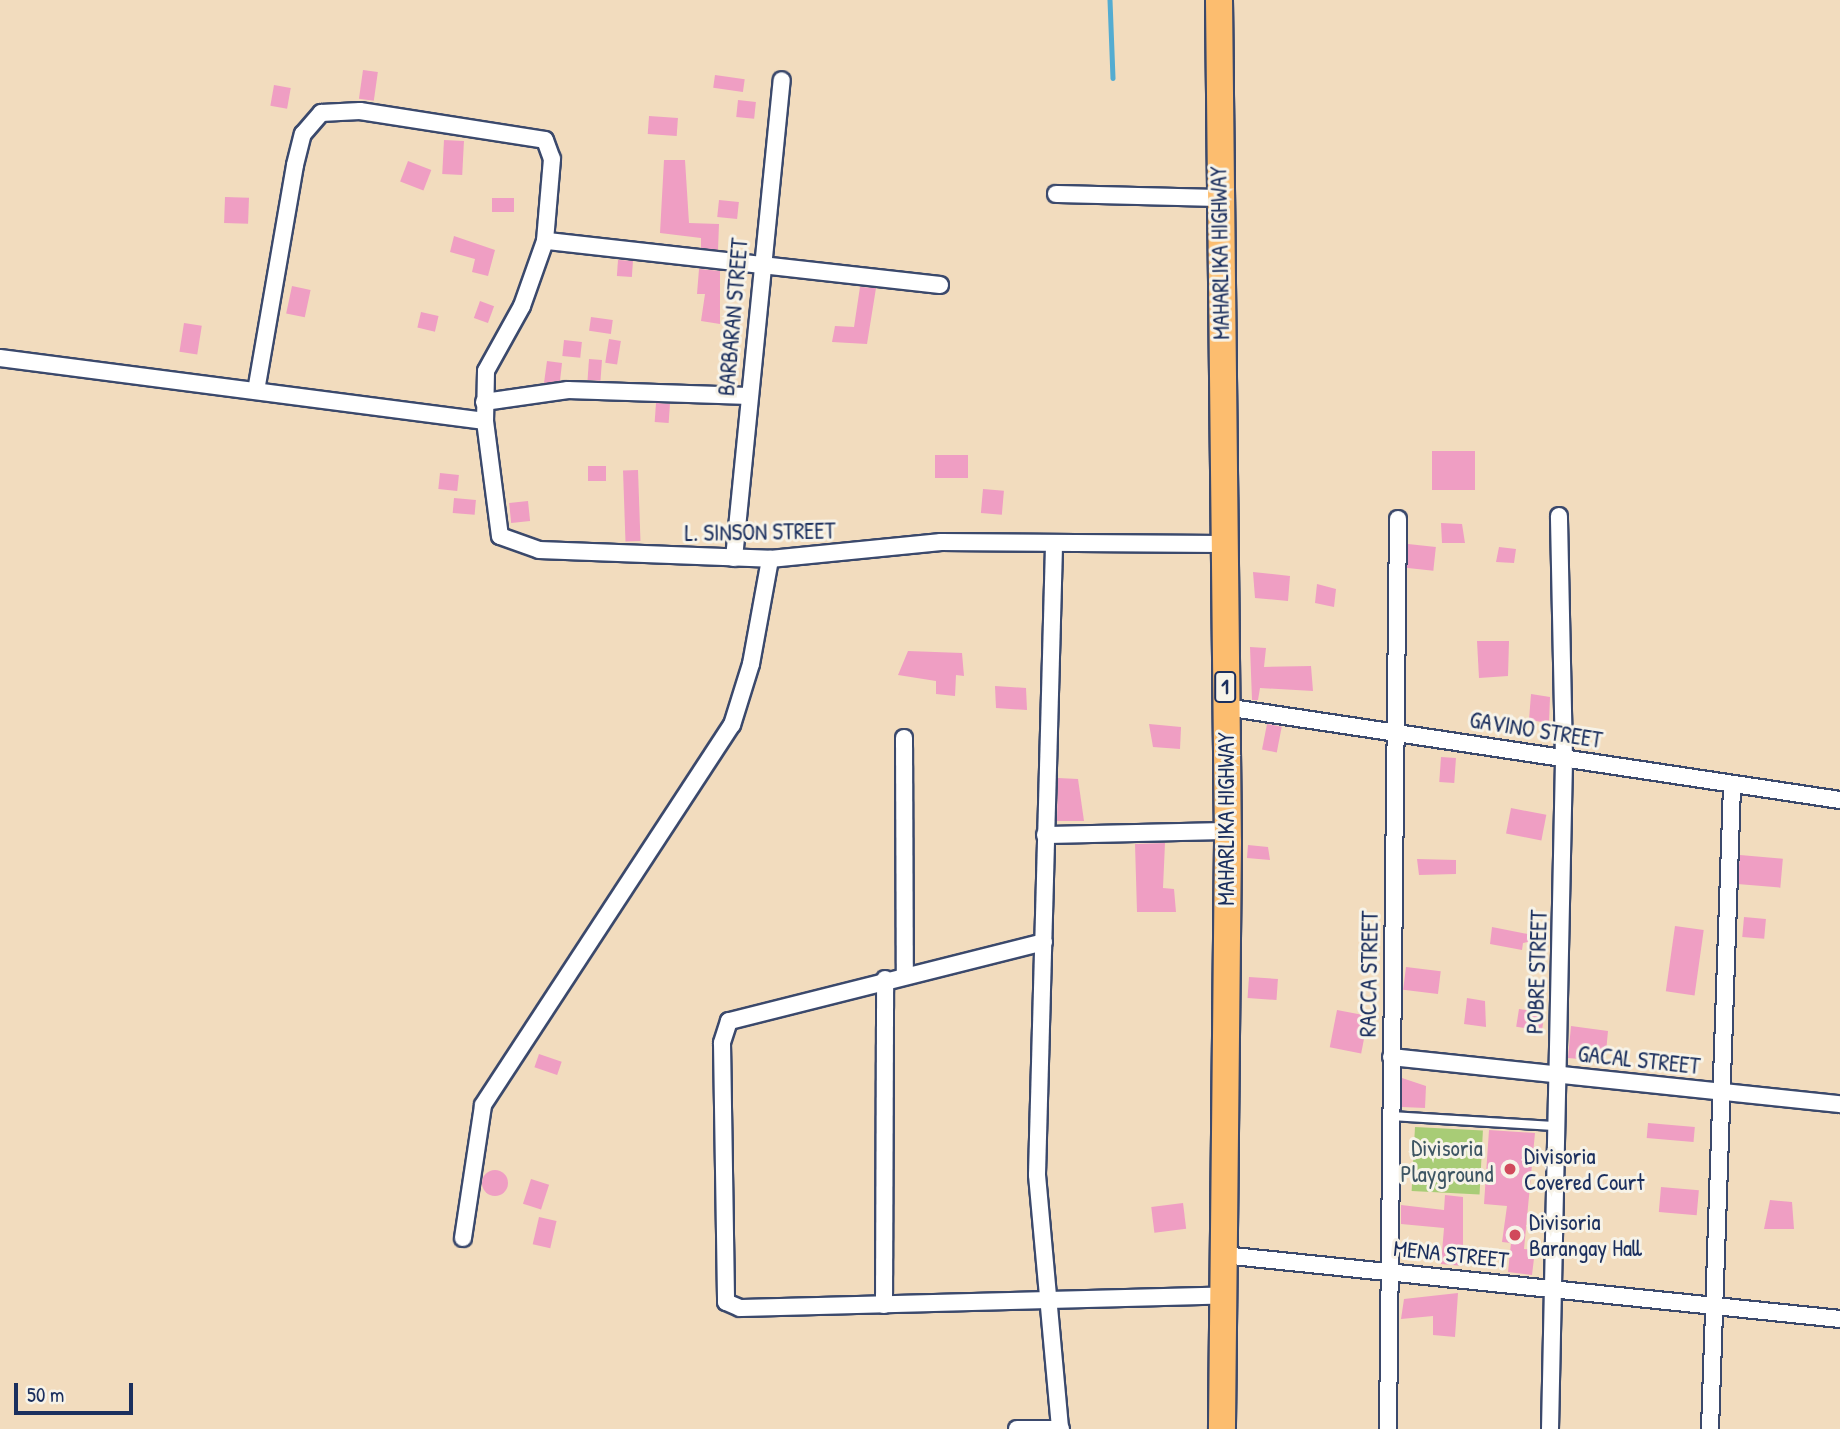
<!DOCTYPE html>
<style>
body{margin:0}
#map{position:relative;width:1840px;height:1429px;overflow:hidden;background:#f2dcbe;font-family:"Patrick Hand",sans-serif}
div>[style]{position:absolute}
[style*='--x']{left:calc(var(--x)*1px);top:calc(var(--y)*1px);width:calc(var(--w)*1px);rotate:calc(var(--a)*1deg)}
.green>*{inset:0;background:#a8cc76;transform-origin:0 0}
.stream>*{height:4.5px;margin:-2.25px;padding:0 2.25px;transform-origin:2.25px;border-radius:2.25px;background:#54acd1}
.building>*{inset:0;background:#ef9ec3;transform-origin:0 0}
.round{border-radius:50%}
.roads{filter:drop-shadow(2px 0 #3b496c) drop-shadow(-2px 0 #3b496c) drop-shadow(0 2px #3b496c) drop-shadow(0 -2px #3b496c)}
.service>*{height:8px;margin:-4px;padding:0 4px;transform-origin:4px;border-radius:4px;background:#fff}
.minor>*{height:16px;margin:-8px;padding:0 8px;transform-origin:8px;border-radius:8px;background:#fff}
.trunk>*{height:26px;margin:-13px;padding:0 13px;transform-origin:13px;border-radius:13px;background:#fcbd6f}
.dots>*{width:19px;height:19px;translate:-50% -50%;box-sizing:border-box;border:4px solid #f7f3e8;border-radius:50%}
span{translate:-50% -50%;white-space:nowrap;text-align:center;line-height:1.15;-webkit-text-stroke:6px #f7f3e8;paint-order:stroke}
.shield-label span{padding:2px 5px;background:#f7f3e8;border:2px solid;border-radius:5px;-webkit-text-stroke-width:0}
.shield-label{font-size:21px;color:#1b2f5e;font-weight:700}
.street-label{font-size:23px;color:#1b2f5e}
.park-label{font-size:23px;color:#3e5664}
.poi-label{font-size:23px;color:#1b2f5e}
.left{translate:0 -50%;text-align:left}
.scale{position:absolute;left:14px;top:1383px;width:119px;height:32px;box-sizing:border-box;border:4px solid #1b2f5e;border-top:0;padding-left:9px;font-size:21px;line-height:24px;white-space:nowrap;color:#1b2f5e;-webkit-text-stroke:5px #f7f3e8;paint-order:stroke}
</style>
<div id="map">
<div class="green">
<i style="left:1415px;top:1127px;width:68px;height:64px;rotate:3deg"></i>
</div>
<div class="stream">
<i style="--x:1110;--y:0;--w:78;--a:87.8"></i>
</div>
<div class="building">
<i style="left:363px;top:70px;width:15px;height:29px;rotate:8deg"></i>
<i style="left:715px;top:75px;width:30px;height:13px;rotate:8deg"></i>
<i style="left:274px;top:85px;width:17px;height:21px;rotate:10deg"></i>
<i style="left:738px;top:100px;width:18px;height:17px;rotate:6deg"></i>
<i style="left:649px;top:116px;width:29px;height:18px;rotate:4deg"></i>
<i style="left:444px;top:140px;width:20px;height:34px;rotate:3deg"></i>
<i style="clip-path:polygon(664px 160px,685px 160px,689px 223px,719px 224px,718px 250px,701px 248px,701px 238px,660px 233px)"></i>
<i style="left:408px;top:161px;width:25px;height:22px;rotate:21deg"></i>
<i style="left:225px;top:197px;width:24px;height:26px;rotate:2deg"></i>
<i style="left:492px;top:198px;width:22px;height:14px"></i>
<i style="left:719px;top:200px;width:20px;height:17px;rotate:6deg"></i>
<i style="clip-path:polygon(454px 236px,495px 250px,488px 276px,472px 272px,475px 259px,450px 252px)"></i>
<i style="left:618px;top:260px;width:15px;height:16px;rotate:4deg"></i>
<i style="clip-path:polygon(699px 269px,720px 271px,720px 324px,701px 321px,705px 294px,697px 294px)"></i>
<i style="left:292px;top:286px;width:19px;height:28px;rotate:12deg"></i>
<i style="clip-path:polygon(860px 287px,876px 288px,867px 344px,832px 342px,835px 326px,854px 327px)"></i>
<i style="left:480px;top:301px;width:15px;height:18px;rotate:20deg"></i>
<i style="left:421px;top:312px;width:18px;height:16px;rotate:13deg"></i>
<i style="left:591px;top:317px;width:22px;height:14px;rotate:8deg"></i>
<i style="left:184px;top:323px;width:18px;height:29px;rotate:9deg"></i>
<i style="left:609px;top:339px;width:12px;height:24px;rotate:9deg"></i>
<i style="left:564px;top:340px;width:18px;height:16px;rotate:6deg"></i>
<i style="left:589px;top:359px;width:13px;height:21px;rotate:4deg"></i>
<i style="clip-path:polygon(547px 361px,562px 363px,560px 381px,544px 383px)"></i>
<i style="left:656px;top:403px;width:14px;height:19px;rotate:4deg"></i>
<i style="left:1475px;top:451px;width:39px;height:43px;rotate:90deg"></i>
<i style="left:935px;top:455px;width:33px;height:23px"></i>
<i style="left:588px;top:466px;width:18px;height:15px"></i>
<i style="left:638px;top:470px;width:71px;height:15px;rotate:88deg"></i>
<i style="left:440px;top:473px;width:19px;height:16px;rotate:6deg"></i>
<i style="left:983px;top:489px;width:21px;height:24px;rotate:5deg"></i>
<i style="left:454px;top:498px;width:22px;height:15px;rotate:5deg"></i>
<i style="left:528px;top:501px;width:20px;height:19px;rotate:84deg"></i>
<i style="clip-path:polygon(1441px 523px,1462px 524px,1465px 543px,1442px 543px)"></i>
<i style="left:1408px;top:544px;width:28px;height:24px;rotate:6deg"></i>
<i style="clip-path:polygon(1499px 547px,1516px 549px,1514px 563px,1496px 562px)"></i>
<i style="clip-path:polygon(1253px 572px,1290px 576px,1288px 601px,1255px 598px)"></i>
<i style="clip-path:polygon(1317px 584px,1336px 589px,1334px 607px,1315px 603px)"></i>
<i style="clip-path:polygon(1477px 641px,1509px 641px,1508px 676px,1479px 678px)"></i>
<i style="clip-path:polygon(1250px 647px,1266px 648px,1264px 667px,1311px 666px,1313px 691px,1260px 688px,1258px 700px,1252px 700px)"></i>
<i style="clip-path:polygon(908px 651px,962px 653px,964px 676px,956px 675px,955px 696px,936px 694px,936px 681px,898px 675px)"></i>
<i style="clip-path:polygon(995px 686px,1026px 688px,1027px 710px,996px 708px)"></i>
<i style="clip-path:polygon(1531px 694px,1550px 697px,1549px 723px,1529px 720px)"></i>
<i style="clip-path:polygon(1149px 724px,1181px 727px,1180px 749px,1153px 747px)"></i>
<i style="left:1267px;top:724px;width:15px;height:26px;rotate:11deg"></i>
<i style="left:1441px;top:757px;width:15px;height:25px;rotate:4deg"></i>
<i style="clip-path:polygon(1058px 778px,1078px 779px,1084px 821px,1057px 821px)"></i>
<i style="left:1511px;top:808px;width:36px;height:26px;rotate:11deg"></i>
<i style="clip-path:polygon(1165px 843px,1163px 888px,1174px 889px,1176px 912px,1137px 912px,1135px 844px)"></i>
<i style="clip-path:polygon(1248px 845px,1268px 847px,1270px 860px,1247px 858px)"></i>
<i style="left:1740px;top:855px;width:43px;height:29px;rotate:5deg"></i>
<i style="clip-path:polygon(1417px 859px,1456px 860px,1456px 874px,1419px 875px)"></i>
<i style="left:1744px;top:917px;width:22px;height:20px;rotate:5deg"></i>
<i style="left:1675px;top:926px;width:29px;height:66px;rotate:8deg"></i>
<i style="clip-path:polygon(1492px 927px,1548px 938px,1523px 943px,1522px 950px,1490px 944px)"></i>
<i style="left:1406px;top:967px;width:35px;height:23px;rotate:7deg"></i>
<i style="left:1249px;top:977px;width:29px;height:21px;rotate:4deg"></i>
<i style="clip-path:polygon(1467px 998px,1485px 1001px,1486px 1027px,1464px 1024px)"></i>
<i style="left:1519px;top:1009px;width:26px;height:18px;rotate:9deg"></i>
<i style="left:1337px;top:1010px;width:32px;height:38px;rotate:11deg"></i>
<i style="clip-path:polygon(1571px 1026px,1608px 1031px,1606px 1052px,1587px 1051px,1591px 1060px,1568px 1058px)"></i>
<i style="left:539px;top:1054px;width:24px;height:14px;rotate:19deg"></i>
<i style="clip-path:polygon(1402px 1078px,1426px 1086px,1425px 1108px,1402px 1107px)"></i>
<i style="left:1648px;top:1123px;width:47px;height:15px;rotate:5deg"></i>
<i style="clip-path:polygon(1489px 1130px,1535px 1133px,1524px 1249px,1535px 1250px,1532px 1275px,1508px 1272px,1511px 1243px,1502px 1242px,1507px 1206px,1484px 1204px)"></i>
<i class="round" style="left:482px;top:1170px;width:26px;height:26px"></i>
<i style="left:531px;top:1179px;width:19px;height:26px;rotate:18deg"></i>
<i style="left:1661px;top:1187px;width:38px;height:25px;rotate:5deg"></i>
<i style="clip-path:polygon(1445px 1195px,1463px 1197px,1463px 1266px,1441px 1264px,1444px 1228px,1401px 1224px,1401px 1205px,1444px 1210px)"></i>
<i style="clip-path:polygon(1770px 1200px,1792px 1202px,1794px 1229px,1764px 1229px)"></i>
<i style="left:1183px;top:1203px;width:26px;height:32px;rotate:83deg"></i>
<i style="left:539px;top:1217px;width:18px;height:28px;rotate:13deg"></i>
<i style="clip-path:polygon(1458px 1293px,1455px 1337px,1433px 1335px,1433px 1316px,1401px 1319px,1404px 1299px)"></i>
</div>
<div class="roads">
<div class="service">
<i style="--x:1391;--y:1116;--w:163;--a:3.5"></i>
</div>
<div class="minor">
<i style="--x:1056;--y:194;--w:164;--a:1.4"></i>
<i style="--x:940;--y:285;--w:397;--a:-173.6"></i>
<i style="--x:545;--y:241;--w:69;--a:109.5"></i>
<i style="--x:522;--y:306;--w:74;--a:119"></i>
<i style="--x:486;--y:371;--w:50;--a:91.1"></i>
<i style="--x:485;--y:421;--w:116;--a:82.6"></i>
<i style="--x:500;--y:536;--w:41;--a:19.7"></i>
<i style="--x:539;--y:550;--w:231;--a:2.2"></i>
<i style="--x:770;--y:559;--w:172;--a:-5.7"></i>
<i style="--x:941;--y:542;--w:281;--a:0.4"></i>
<i style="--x:0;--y:358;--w:489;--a:7.4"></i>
<i style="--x:256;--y:391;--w:229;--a:-80.2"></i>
<i style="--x:295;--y:165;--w:32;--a:-76"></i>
<i style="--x:303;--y:134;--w:28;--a:-49"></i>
<i style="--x:321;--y:113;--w:39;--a:-3"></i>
<i style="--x:360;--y:111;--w:187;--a:8.9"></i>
<i style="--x:545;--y:140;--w:20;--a:70"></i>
<i style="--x:552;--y:159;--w:82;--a:94.9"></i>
<i style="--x:484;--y:402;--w:85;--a:-8.1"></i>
<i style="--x:568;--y:390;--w:181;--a:1.9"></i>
<i style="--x:1054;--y:546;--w:629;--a:91.55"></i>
<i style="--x:1037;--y:1175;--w:255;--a:84.8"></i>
<i style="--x:734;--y:558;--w:480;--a:-84.3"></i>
<i style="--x:1225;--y:707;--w:622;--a:8.6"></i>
<i style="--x:904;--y:738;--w:235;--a:89.8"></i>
<i style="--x:1045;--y:835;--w:183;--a:-1.3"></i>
<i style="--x:1044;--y:942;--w:325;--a:165.9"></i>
<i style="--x:729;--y:1021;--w:23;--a:108"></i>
<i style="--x:722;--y:1043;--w:259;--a:89.1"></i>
<i style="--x:726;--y:1302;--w:15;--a:23"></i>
<i style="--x:740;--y:1308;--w:483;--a:-1.5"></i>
<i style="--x:1391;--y:1057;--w:451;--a:6"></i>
<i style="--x:463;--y:1238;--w:134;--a:-81.4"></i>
<i style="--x:483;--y:1105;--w:454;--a:-56.8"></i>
<i style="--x:732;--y:725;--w:64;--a:-72.7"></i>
<i style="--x:751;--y:664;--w:107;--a:-79.7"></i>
<i style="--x:1223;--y:1255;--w:620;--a:5.92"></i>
<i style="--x:884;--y:1305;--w:326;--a:-89.8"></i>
<i style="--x:1017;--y:1429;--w:44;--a:0"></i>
<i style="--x:1388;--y:1429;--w:910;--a:-89.37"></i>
<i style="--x:1550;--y:1429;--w:671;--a:-88.8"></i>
<i style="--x:1564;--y:758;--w:242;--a:-91.2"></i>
<i style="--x:1710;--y:1429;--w:643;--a:-88.04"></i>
</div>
<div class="trunk">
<i style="--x:1219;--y:0;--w:842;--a:89.39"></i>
<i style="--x:1228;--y:842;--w:587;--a:90.59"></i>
</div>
</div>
<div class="dots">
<i style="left:1510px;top:1169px;background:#d1495b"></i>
<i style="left:1515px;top:1235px;background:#d1495b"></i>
</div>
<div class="shield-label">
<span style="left:1225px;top:687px">1</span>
</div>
<div class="street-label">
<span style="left:1220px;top:253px;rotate:-91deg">MAHARLIKA HIGHWAY</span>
<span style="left:733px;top:317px;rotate:-85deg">BARBARAN STREET</span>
<span style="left:760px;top:532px;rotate:-1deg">L. SINSON STREET</span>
<span style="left:1536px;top:730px;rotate:9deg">GAVINO STREET</span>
<span style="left:1226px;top:819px;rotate:-90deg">MAHARLIKA HIGHWAY</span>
<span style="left:1537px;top:972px;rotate:-88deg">POBRE STREET</span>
<span style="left:1369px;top:974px;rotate:-89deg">RACCA STREET</span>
<span style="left:1639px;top:1060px;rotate:6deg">GACAL STREET</span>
<span style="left:1451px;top:1254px;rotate:6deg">MENA STREET</span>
</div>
<div class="park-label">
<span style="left:1447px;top:1161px">Divisoria<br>Playground</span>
</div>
<div class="poi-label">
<span class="left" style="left:1524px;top:1169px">Divisoria<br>Covered Court</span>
<span class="left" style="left:1529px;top:1235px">Divisoria<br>Barangay Hall</span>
</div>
<div class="scale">50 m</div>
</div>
